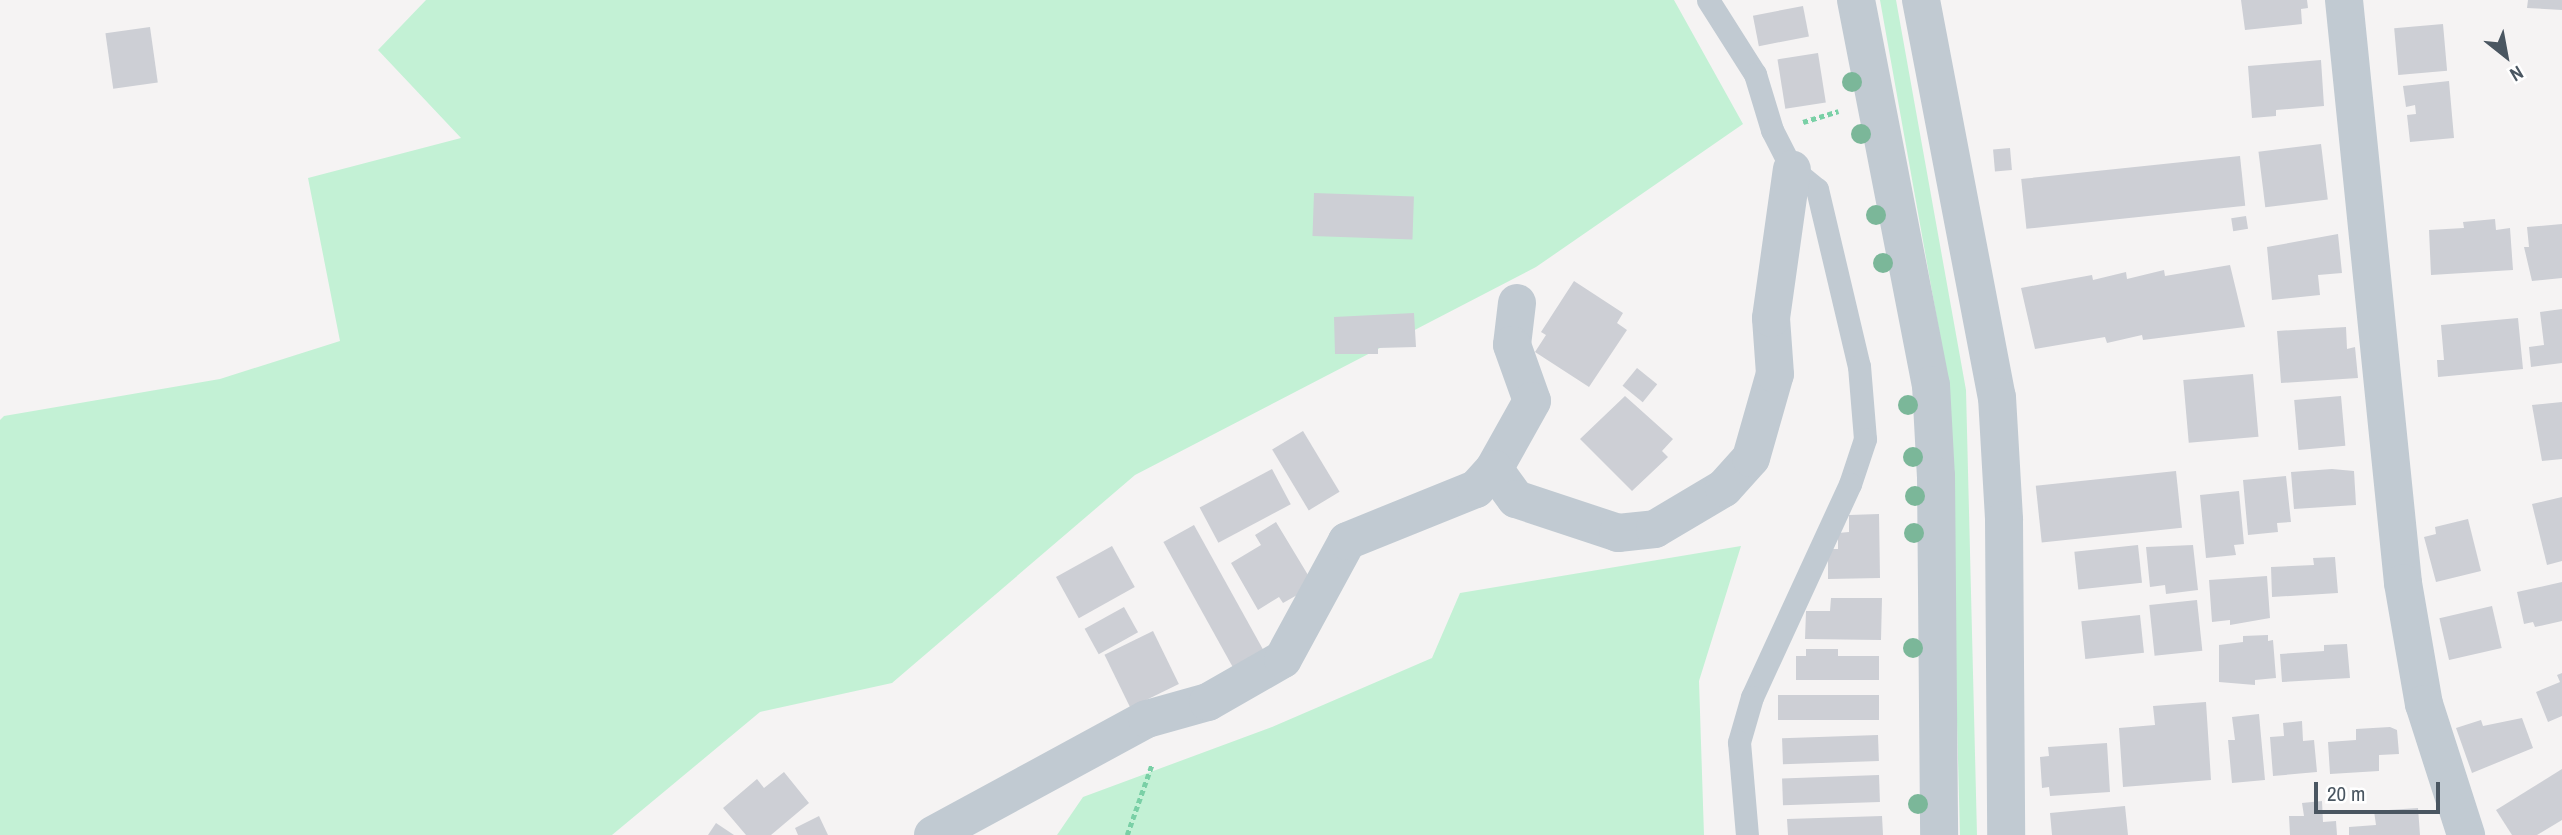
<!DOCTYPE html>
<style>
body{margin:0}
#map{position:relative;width:2562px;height:835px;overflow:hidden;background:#f5f3f3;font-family:"Archivo Narrow",sans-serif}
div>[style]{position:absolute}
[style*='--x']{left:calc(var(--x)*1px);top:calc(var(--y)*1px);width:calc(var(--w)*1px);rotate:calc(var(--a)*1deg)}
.green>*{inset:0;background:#c3f1d5}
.building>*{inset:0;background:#cdcfd5;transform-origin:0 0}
.path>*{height:4.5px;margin-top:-2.25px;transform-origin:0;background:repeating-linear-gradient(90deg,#7ad0a6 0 5px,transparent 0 8.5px)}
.service>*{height:23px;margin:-11.5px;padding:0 11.5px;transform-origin:11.5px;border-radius:11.5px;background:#c1cad2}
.minor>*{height:38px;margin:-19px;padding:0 19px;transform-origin:19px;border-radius:19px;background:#c1cad2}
.tertiary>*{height:38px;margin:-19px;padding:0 19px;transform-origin:19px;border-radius:19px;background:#c1cad2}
.trees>*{width:20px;height:20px;margin:-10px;border-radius:50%;background:#7bb799}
span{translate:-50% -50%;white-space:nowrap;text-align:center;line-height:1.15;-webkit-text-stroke:5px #fff;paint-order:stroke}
.north{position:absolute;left:2471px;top:21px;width:70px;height:70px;-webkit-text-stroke:5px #fff;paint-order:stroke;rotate:149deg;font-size:19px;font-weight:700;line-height:28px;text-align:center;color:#4a5661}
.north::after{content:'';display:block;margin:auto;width:24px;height:32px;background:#4a5661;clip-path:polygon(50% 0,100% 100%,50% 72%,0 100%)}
.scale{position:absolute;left:2314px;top:782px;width:126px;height:32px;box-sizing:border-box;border:4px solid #4a5661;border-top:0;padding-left:9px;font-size:21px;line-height:24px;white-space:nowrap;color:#4a5661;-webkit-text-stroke:5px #fff;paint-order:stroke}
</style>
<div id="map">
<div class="green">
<i style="clip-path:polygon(426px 0,1674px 0,1743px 124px,1536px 267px,1135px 475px,892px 683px,760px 712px,612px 835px,0 835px,0 420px,4px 416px,220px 379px,340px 341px,308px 178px,461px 138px,378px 50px)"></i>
<i style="clip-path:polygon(1880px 0,1896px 0,1966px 390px,1977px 835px,1960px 835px,1948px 381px)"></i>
<i style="clip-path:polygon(1741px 546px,1699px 681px,1704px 835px,1057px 835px,1083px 797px,1272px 727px,1432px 658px,1460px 593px)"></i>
</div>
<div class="building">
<i style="clip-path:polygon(2241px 0,2307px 0,2308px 8px,2301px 9px,2302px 24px,2245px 30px)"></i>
<i style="clip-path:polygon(2528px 0,2562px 0,2562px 10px,2527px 8px)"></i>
<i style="left:1803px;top:6px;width:31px;height:51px;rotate:79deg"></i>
<i style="left:2443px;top:24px;width:47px;height:49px;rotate:85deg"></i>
<i style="left:150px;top:27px;width:56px;height:45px;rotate:82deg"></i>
<i style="left:1818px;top:53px;width:50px;height:41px;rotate:81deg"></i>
<i style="clip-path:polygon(2321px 60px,2324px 106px,2276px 110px,2276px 116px,2252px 118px,2248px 66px)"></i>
<i style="clip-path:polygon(2449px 81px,2454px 138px,2410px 142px,2407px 115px,2416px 114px,2415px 105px,2406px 107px,2403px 86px)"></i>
<i style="left:2321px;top:144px;width:56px;height:63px;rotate:83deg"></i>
<i style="left:2010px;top:148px;width:22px;height:17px;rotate:85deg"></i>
<i style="left:2240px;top:156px;width:50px;height:220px;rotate:84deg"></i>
<i style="left:1314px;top:193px;width:100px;height:43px;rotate:2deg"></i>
<i style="left:2246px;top:216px;width:13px;height:15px;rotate:81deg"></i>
<i style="clip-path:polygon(2495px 219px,2496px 230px,2510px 228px,2513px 270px,2431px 275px,2429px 230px,2464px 228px,2463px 222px)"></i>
<i style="clip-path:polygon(2562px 224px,2562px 278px,2532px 281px,2524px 247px,2529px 247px,2527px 227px)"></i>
<i style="clip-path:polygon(2338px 234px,2342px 273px,2318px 275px,2320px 295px,2272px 300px,2267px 247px)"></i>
<i style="clip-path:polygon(2230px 265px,2245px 327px,2143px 340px,2142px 335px,2107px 343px,2105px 337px,2035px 349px,2021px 288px,2092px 275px,2093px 280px,2126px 272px,2127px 279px,2164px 270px,2165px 276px)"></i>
<i style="clip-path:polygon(1574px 281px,1623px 313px,1617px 323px,1627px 330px,1589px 387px,1535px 352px,1546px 335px,1541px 332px)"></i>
<i style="clip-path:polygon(2562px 309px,2562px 363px,2531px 367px,2529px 347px,2544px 345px,2540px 312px)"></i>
<i style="clip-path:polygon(1414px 313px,1416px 347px,1378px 348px,1378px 354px,1335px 354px,1334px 317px)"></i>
<i style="clip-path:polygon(2518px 318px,2523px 369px,2438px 377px,2437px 360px,2444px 360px,2441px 325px)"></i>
<i style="clip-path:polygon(2346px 327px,2347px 349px,2355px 347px,2358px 378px,2281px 383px,2277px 331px)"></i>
<i style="left:1637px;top:368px;width:26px;height:23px;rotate:39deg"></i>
<i style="left:2253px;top:374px;width:63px;height:70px;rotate:85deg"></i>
<i style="clip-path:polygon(1625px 396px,1673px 439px,1662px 451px,1668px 457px,1632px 491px,1580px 439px)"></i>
<i style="left:2341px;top:396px;width:50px;height:47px;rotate:85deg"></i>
<i style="clip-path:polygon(2562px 402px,2562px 459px,2542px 461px,2532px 405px)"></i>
<i style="left:1303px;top:431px;width:71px;height:36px;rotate:59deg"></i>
<i style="left:1272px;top:469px;width:40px;height:82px;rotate:62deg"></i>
<i style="clip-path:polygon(2332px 469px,2354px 471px,2356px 505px,2294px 509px,2291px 472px)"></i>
<i style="left:2176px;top:471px;width:57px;height:141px;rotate:84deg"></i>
<i style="clip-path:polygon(2286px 476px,2291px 522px,2277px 523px,2278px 532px,2248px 535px,2243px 480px)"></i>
<i style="clip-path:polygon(2239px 491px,2244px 544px,2234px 545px,2236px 555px,2206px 558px,2200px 495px)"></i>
<i style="clip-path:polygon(2562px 497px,2562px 561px,2547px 565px,2532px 504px)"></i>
<i style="clip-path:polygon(1879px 514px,1880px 578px,1828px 579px,1828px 549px,1838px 549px,1838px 533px,1849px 532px,1849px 515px)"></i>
<i style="clip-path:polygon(2468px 519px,2481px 571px,2436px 582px,2424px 537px,2436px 534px,2435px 527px)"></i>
<i style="clip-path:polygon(1276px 522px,1311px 580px,1306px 590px,1283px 603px,1279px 597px,1258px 610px,1231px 563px,1261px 545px,1255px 535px)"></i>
<i style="left:1194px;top:525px;width:143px;height:35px;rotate:61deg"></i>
<i style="left:2138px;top:545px;width:38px;height:64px;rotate:84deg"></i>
<i style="clip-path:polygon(2193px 545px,2198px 590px,2166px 594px,2165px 585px,2150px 587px,2146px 547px)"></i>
<i style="left:1112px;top:546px;width:47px;height:64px;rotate:61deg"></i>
<i style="clip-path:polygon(2335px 557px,2338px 593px,2272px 597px,2271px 567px,2314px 565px,2313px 558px)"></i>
<i style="clip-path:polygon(2267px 576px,2270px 618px,2230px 625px,2230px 620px,2212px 622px,2209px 580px)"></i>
<i style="clip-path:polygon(2562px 582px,2562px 621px,2535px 627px,2533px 622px,2524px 624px,2517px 592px)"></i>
<i style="clip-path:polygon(1831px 598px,1882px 598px,1881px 640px,1805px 639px,1806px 611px,1830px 611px)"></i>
<i style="left:2197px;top:600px;width:51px;height:48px;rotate:84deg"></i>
<i style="left:2492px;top:606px;width:43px;height:54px;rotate:77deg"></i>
<i style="left:1124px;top:607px;width:29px;height:45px;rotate:61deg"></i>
<i style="left:2140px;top:615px;width:38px;height:59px;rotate:84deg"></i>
<i style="left:1153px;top:631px;width:59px;height:54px;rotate:64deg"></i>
<i style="clip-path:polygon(2268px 635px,2268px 641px,2273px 640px,2276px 678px,2255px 680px,2255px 685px,2219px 682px,2219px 645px,2243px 642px,2243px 636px)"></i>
<i style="clip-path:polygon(2347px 644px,2350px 678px,2282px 682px,2280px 654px,2324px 651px,2324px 645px)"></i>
<i style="clip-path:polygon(1806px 649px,1838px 649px,1838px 656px,1879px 656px,1879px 680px,1796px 680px,1796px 656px,1806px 656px)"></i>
<i style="clip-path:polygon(2562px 673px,2562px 716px,2548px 722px,2536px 692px,2560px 682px,2557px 675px)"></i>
<i style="left:1879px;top:695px;width:25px;height:101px;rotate:90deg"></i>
<i style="clip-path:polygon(2206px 702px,2211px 780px,2123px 787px,2119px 728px,2155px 725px,2153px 706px)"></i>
<i style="clip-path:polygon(2259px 714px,2265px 780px,2232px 783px,2228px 740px,2235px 740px,2232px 717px)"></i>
<i style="clip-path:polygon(2522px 718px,2533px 748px,2472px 773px,2456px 728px,2481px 720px,2483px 726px)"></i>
<i style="clip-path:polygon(2302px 721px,2303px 741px,2314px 740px,2317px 772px,2273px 776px,2270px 737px,2284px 736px,2283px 723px)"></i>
<i style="clip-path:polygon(2390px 727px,2397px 730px,2399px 754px,2379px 755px,2379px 771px,2330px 774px,2328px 742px,2356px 740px,2356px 729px)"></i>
<i style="left:1878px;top:735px;width:26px;height:96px;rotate:88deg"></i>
<i style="clip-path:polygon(2107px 743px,2110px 792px,2050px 796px,2049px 787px,2042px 788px,2040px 757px,2049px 756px,2048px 747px)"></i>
<i style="clip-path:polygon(2562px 769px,2562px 820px,2537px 835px,2512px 835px,2496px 810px)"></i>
<i style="clip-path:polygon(784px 772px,809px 803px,771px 835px,746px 835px,723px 808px,757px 779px,764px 788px)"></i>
<i style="left:1879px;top:775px;width:27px;height:97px;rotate:88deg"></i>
<i style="clip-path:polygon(2322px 801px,2323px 822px,2336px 821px,2337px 835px,2290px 835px,2289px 816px,2304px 816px,2302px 803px)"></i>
<i style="clip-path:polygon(2125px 806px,2128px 835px,2052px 835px,2050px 813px)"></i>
<i style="clip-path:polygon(2418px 808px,2420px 835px,2349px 835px,2349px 827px,2376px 825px,2374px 811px)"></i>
<i style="clip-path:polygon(819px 816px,828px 835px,798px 835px,795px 828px)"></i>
<i style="clip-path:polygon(1882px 816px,1883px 835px,1788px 835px,1787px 819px)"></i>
<i style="clip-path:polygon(716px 823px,734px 835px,708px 835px)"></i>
</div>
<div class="path">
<i style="--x:1803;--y:122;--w:37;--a:-17"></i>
<i style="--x:1127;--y:835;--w:75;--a:-70.6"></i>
</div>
<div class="service">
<i style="--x:1708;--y:0;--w:88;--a:57.6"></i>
<i style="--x:1755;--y:74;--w:59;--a:73.1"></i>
<i style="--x:1772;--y:130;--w:44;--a:62.9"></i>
<i style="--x:1792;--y:169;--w:32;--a:39"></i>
<i style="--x:1817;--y:189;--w:182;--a:76.7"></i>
<i style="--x:1859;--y:366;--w:73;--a:85.3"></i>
<i style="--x:1865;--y:439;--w:47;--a:108.4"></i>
<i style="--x:1850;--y:484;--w:234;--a:114.7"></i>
<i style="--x:1752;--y:697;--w:47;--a:106.1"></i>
<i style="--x:1739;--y:742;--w:93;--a:85.1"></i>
</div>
<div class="minor">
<i style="--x:2344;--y:0;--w:586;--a:84.22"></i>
<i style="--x:2403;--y:583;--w:123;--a:80.2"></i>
<i style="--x:2424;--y:704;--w:138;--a:72.2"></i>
<i style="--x:1517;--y:303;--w:42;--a:96.8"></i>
<i style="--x:1512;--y:345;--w:59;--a:70.3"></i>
<i style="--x:1532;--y:401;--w:78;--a:119.2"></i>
<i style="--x:1494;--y:469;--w:37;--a:54"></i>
<i style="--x:1516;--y:499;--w:108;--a:18.4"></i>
<i style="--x:1618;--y:533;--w:37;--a:-6"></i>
<i style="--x:1655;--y:529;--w:80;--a:-30.7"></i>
<i style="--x:1724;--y:488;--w:40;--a:-48"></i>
<i style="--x:1751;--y:458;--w:87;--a:-74.1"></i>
<i style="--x:1775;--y:374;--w:56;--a:-94.1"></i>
<i style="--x:1771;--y:318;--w:150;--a:-82"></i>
<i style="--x:933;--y:835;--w:243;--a:-28.5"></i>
<i style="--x:1147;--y:719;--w:63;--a:-15.6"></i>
<i style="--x:1208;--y:702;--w:86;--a:-29.8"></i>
<i style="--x:1283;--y:659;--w:134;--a:-61.5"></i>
<i style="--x:1347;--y:541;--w:139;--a:-22"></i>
<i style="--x:1476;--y:489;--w:27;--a:-48"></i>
</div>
<div class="tertiary">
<i style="--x:1856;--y:0;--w:392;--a:79"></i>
<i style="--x:1931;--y:385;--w:91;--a:86.9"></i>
<i style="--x:1936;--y:476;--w:359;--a:89.5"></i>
<i style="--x:1921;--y:0;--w:404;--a:79.2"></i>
<i style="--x:1997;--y:397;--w:123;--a:86.7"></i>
<i style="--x:2004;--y:520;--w:315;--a:89.6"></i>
</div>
<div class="trees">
<i style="left:1852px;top:82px"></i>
<i style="left:1861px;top:134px"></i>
<i style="left:1876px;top:215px"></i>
<i style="left:1883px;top:263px"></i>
<i style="left:1908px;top:405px"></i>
<i style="left:1913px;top:457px"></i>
<i style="left:1915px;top:496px"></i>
<i style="left:1914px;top:533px"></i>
<i style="left:1913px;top:648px"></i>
<i style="left:1918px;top:804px"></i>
</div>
<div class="north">N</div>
<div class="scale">20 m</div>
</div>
